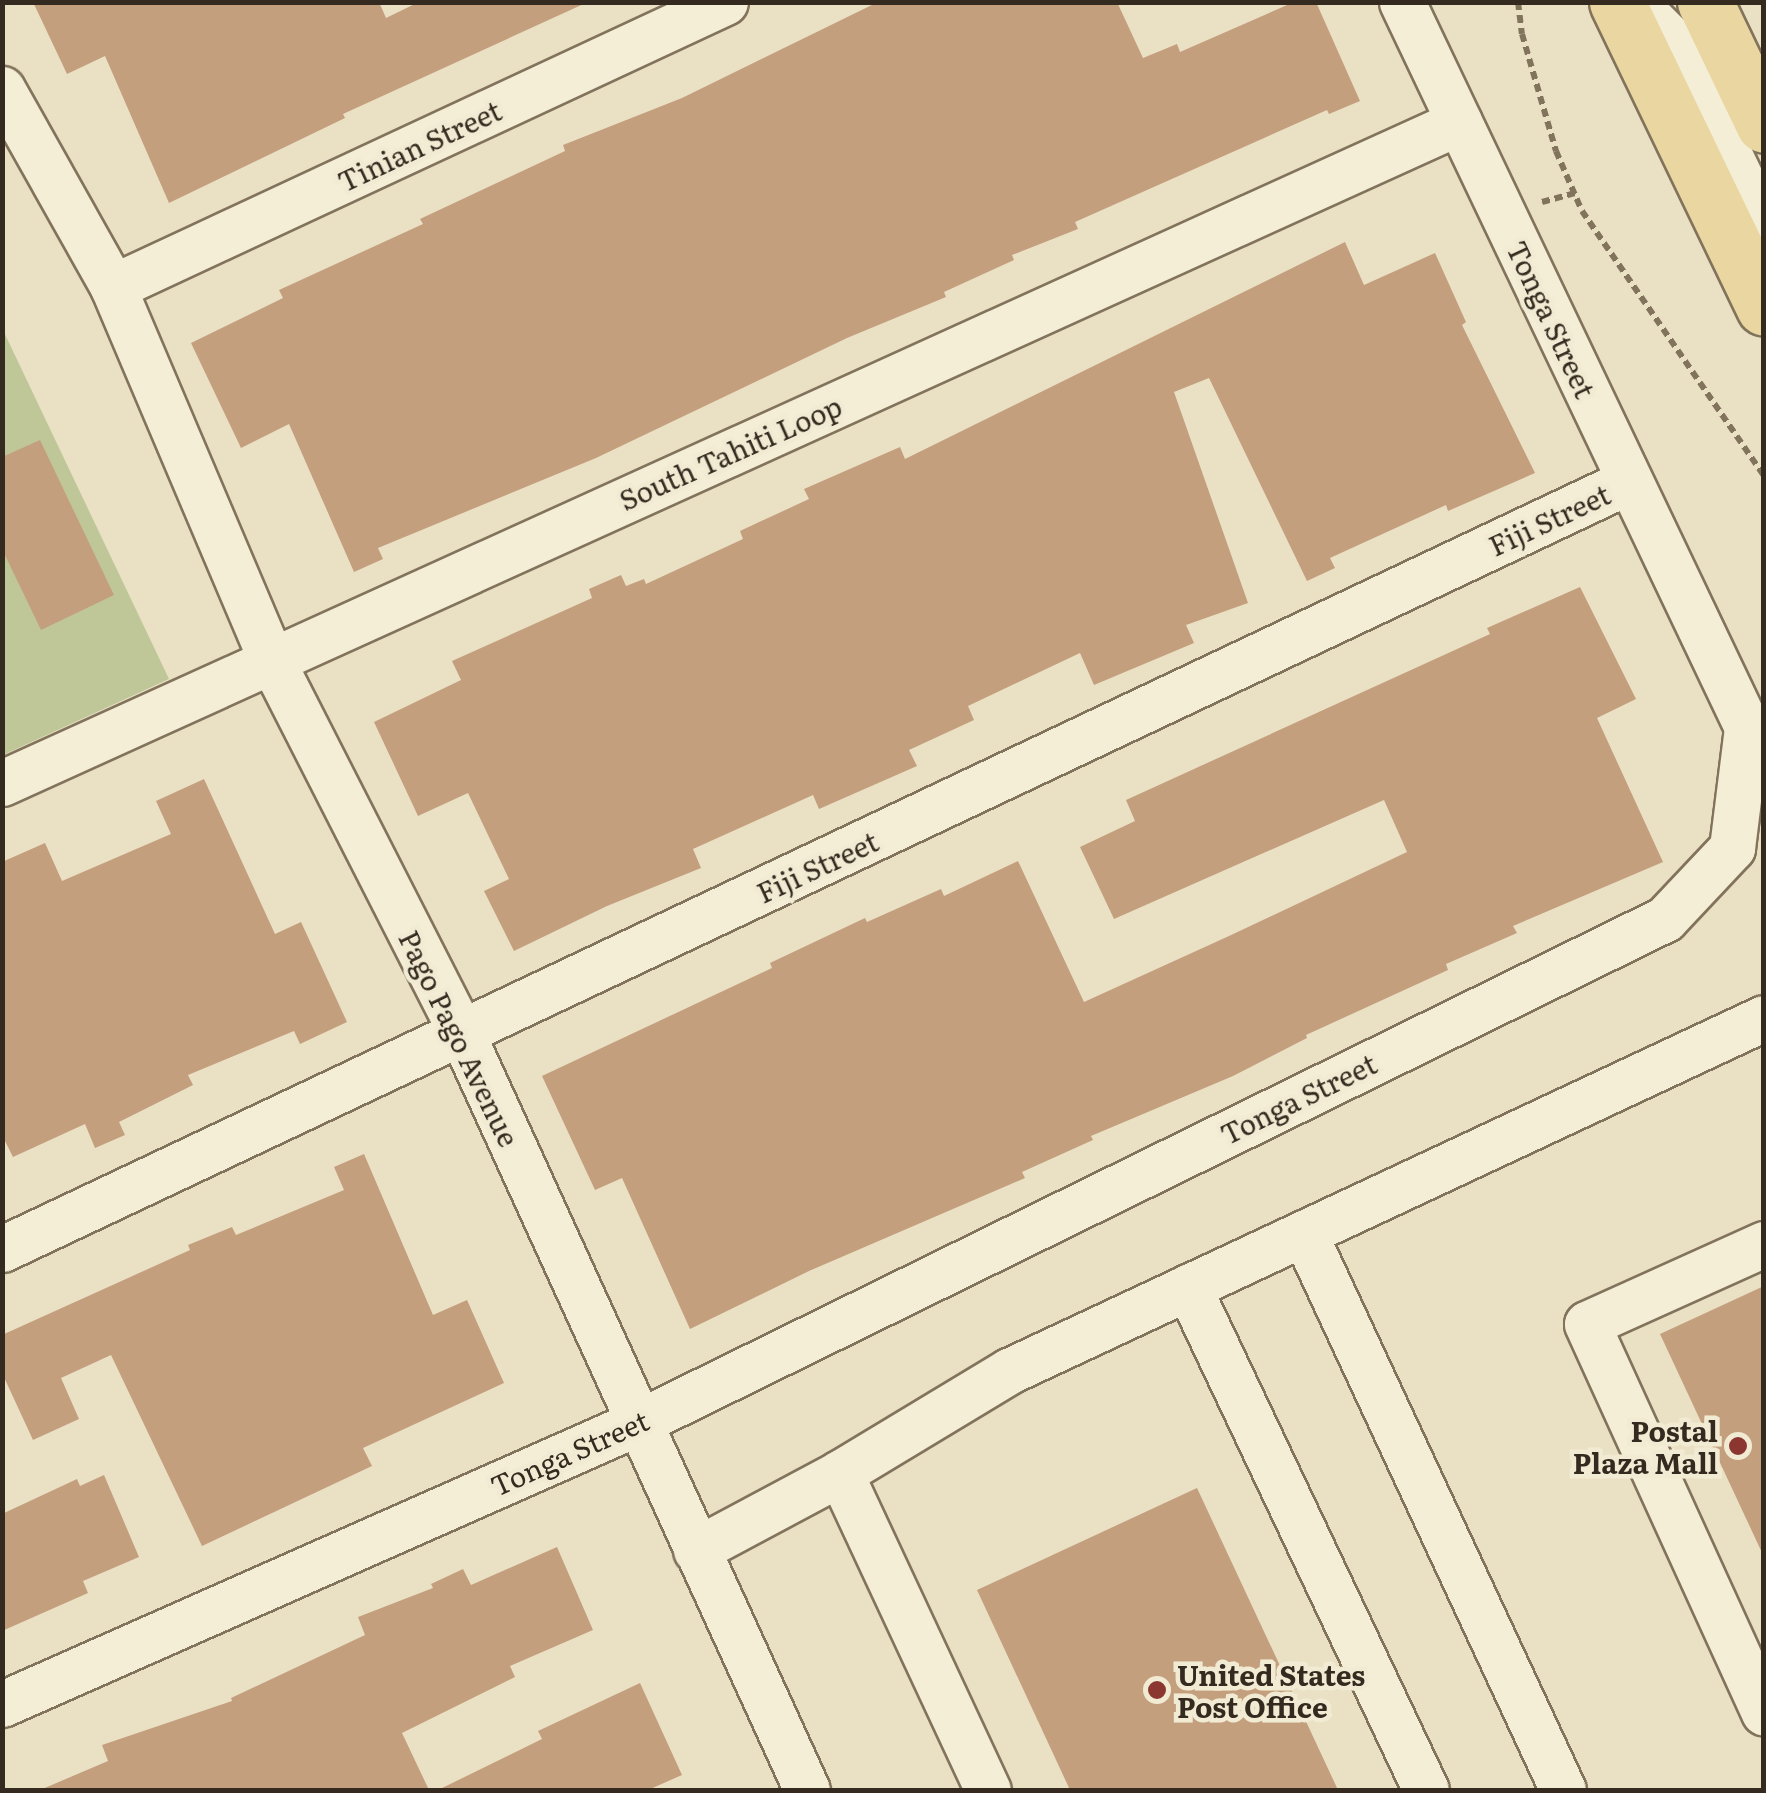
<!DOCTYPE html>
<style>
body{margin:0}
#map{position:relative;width:1766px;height:1793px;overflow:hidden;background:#eae0c4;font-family:Literata,serif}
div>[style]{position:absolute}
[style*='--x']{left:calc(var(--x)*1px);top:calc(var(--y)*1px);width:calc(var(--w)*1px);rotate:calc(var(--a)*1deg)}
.green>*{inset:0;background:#bfc799}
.building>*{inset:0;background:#c49f7e}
.path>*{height:6px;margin-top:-3px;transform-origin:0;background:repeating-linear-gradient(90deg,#82735c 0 8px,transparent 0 13px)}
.roads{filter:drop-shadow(2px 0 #82735c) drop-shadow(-2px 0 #82735c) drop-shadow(0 2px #82735c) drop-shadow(0 -2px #82735c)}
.minor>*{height:45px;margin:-22.5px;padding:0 22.5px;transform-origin:22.5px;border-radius:22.5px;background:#f5eed7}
.major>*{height:55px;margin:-27.5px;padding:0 27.5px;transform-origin:27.5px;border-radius:27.5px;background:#e9d6a0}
.dots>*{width:28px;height:28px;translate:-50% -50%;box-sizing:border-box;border:5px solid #f2ebd3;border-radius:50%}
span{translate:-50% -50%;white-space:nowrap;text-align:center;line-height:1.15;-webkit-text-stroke:9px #f2ebd3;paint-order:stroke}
.street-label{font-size:28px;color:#342a1f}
.poi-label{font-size:28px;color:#342a1f;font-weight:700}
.right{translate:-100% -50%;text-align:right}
.left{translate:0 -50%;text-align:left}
.frame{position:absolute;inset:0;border:5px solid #342a1f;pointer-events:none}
</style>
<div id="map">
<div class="green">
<i style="clip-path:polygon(2px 328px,169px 679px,3px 755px,2px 755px)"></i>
</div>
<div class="building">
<i style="clip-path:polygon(33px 2px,379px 2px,386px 18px,419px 2px,588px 2px,343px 114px,345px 118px,169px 203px,105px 56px,67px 74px)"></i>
<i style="clip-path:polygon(878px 2px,1117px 2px,1143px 58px,1177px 44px,1180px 52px,1294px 2px,1316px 2px,1360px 101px,1329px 114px,1327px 110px,1075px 222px,1078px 229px,1012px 255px,1014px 260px,944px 292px,946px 297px,847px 338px,596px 458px,378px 548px,383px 559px,354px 572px,289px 424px,241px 448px,191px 343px,283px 298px,279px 290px,423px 224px,420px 219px,565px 151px,563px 145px,682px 98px)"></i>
<i style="clip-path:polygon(1345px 242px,1364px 285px,1435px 253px,1466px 322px,1462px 325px,1535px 473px,1448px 511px,1446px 505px,1330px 558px,1335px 568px,1307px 581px,1209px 378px,1174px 392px,1248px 603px,1186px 625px,1194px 643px,1094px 685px,1080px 653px,968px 706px,974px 720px,909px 750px,917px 766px,819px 809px,813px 795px,693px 849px,701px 868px,607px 906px,514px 951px,484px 891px,509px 879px,468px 793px,418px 816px,374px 722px,461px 680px,452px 661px,592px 598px,589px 589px,621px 575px,626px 586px,644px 579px,646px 584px,743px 539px,740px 531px,809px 499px,804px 489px,900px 447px,905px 459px)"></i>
<i style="clip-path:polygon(40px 440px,114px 595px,41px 630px,2px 549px,2px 457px)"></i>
<i style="clip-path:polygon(1580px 587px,1636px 699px,1597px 718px,1663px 862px,1513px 926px,1517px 933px,1446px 964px,1448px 970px,1306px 1035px,1307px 1038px,1233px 1076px,1091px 1136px,1093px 1140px,1022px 1172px,1025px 1178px,809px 1271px,690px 1329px,622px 1178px,595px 1190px,542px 1076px,772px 968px,770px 963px,865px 918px,867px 922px,941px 889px,944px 896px,1018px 861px,1084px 1002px,1229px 936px,1407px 852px,1384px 800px,1114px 919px,1080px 847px,1135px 821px,1126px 800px,1490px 634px,1487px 628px)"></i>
<i style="clip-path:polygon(204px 779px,275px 934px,301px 922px,347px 1022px,300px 1044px,294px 1031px,188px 1075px,193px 1085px,119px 1122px,125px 1135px,95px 1148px,85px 1124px,13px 1157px,2px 1135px,2px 862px,45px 843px,62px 881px,171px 834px,156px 801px)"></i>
<i style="clip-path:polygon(364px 1154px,433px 1315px,467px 1300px,504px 1383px,363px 1448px,372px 1466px,202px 1546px,111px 1355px,61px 1378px,79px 1419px,33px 1440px,2px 1373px,2px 1335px,190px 1250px,188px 1245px,232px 1227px,236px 1235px,344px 1190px,334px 1167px)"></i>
<i style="clip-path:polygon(1764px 1286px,1764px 1557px,1660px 1334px)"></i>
<i style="clip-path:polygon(104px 1475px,139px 1557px,83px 1581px,88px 1593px,2px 1631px,2px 1514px,77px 1479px,80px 1486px)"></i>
<i style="clip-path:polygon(1197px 1488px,1338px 1790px,1070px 1790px,977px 1590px)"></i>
<i style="clip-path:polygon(557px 1547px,593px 1630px,510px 1666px,515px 1677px,402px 1733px,429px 1790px,40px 1790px,108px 1761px,102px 1745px,232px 1701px,231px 1698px,365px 1635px,358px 1617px,433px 1588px,431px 1584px,463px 1569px,471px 1585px)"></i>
<i style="clip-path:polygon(640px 1683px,682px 1775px,648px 1790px,438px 1790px,542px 1739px,538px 1731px)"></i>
</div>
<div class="path">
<i style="--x:1518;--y:2;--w:32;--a:83"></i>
<i style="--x:1522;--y:34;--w:122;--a:73.8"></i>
<i style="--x:1556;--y:151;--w:65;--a:66.6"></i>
<i style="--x:1582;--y:211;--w:321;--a:55.5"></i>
<i style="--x:1542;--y:202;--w:34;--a:-15"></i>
</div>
<div class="roads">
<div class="minor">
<i style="--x:1634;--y:2;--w:59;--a:45"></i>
<i style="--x:1676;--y:44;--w:203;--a:64.3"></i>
<i style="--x:2;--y:89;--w:227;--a:60.7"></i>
<i style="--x:113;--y:287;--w:404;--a:67"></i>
<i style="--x:271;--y:659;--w:421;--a:63"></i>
<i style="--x:462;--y:1034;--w:831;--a:65.47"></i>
<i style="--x:113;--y:287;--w:675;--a:-24.97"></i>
<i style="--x:2;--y:783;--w:1600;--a:-24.4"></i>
<i style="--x:1304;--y:1233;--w:614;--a:65.06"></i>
<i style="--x:1764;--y:1244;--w:194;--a:155.7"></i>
<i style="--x:1587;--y:1324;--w:427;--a:65.5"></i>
<i style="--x:2;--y:1249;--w:1799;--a:-25.27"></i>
<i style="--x:1188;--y:1287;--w:556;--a:64.68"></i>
<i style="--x:840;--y:1473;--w:350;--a:65"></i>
<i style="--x:696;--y:1550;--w:163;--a:-28.1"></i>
<i style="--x:840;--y:1473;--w:197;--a:-31.1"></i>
<i style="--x:1009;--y:1371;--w:833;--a:-25.06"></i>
<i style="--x:2;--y:1704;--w:694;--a:-23.87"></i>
<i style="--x:637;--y:1423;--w:1145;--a:-26.12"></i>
<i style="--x:1665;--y:919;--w:98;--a:-46.7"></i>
<i style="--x:1732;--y:848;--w:122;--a:-82.9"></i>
<i style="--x:1747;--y:727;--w:803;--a:-115.45"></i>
</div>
<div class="major">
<i style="--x:1617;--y:2;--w:339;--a:64.3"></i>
<i style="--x:1705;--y:2;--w:136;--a:64.4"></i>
</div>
</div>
<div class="dots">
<i style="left:1738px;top:1446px;background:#8c3632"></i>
<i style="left:1157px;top:1690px;background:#8c3632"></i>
</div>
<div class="street-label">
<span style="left:419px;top:145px;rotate:-25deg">Tinian Street</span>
<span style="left:1552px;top:319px;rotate:65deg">Tonga Street</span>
<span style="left:730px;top:452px;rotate:-24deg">South Tahiti Loop</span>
<span style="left:1549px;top:519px;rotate:-25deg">Fiji Street</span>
<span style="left:817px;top:866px;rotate:-25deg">Fiji Street</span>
<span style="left:460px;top:1038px;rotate:64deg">Pago Pago Avenue</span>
<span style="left:1298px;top:1098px;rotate:-26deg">Tonga Street</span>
<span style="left:569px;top:1452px;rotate:-24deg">Tonga Street</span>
</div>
<div class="poi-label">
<span class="right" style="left:1718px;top:1446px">Postal<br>Plaza Mall</span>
<span class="left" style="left:1177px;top:1690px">United States<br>Post Office</span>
</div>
<div class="frame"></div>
</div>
